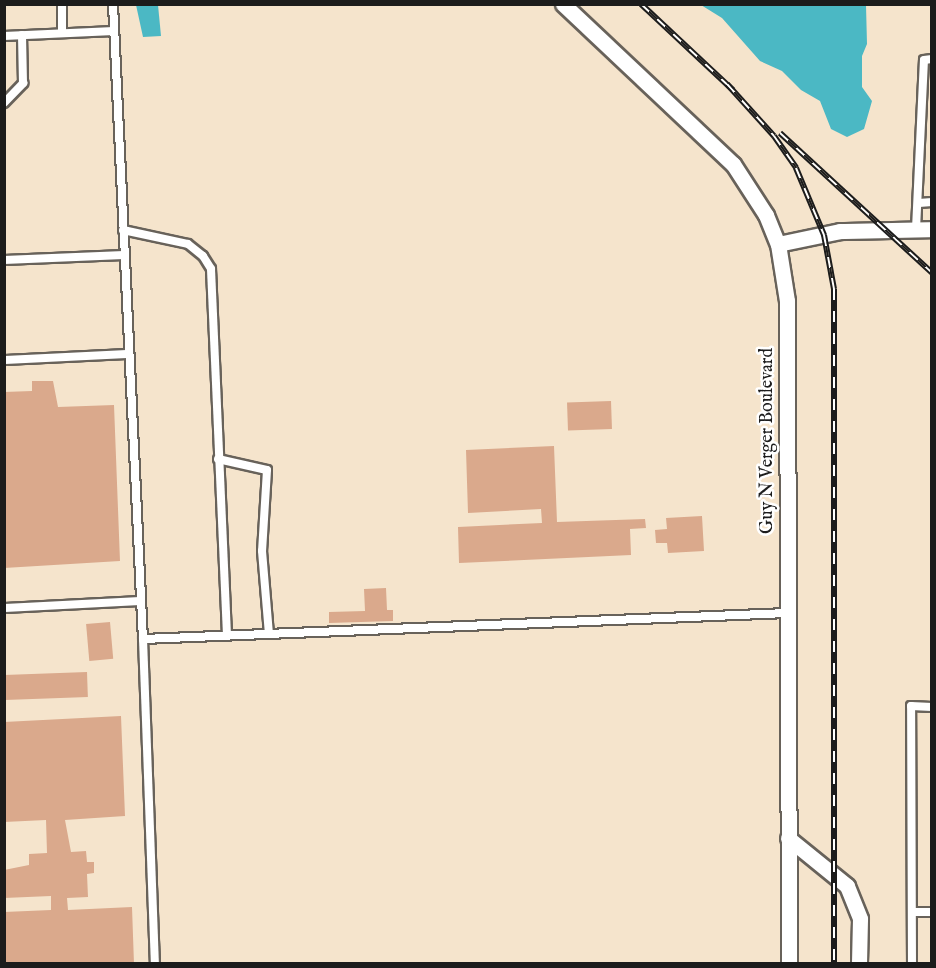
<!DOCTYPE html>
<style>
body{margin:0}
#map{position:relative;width:936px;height:968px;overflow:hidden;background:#f5e4cc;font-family:"IM FELL English",serif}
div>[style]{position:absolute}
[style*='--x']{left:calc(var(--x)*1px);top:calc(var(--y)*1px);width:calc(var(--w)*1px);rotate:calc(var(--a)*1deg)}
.water>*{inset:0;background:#4bb8c4}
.building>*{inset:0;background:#daa98c;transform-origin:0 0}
.roads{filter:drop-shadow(2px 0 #68625a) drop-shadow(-2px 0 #68625a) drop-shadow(0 2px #68625a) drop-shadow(0 -2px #68625a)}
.service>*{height:8px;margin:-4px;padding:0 4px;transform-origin:4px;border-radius:4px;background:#fff}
.minor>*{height:15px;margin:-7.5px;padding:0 7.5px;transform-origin:7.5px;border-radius:7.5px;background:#fff}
.rail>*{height:6px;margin-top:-3px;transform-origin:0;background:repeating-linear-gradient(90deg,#fff 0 11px,#1c1c1c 0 22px);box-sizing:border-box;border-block:2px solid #1c1c1c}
span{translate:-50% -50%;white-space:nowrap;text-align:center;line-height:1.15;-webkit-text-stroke:5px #fff;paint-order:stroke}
.street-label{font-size:18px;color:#1c1c1c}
.frame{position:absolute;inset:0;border:6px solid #1c1c1c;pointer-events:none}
</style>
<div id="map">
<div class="water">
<i style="clip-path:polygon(136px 5px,158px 5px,161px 36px,143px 37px)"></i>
<i style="clip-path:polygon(701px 5px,866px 5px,867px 44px,862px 56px,862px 87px,872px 101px,864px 129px,847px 137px,831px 129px,820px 101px,801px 90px,782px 71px,760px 61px,722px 18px)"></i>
</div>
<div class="building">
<i style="clip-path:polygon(32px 381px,53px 381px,58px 407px,114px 405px,120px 561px,4px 568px,4px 392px,32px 391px)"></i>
<i style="left:611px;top:401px;width:28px;height:44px;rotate:88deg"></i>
<i style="clip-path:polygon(554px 446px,557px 522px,645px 519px,646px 528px,630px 529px,631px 555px,459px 563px,458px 527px,542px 523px,541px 509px,468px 513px,466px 450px)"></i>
<i style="clip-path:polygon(702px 516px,704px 551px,668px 553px,667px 543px,656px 543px,655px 530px,667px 529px,666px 518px)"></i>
<i style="clip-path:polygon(386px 588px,387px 610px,393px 610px,393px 621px,329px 623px,329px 612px,365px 611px,364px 589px)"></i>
<i style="left:110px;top:622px;width:37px;height:24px;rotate:85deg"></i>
<i style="left:87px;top:672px;width:25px;height:83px;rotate:88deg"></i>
<i style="clip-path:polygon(121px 716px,125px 816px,65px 820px,71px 852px,86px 851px,87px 862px,94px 862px,94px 873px,87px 874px,88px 897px,67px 898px,68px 910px,132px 907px,134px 964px,4px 964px,4px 912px,51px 910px,51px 896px,4px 898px,4px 870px,29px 865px,29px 854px,47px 853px,46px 820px,4px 822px,4px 722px)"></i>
</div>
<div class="roads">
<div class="service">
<i style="--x:62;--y:4;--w:29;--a:90"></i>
<i style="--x:113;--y:4;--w:636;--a:87.3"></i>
<i style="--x:143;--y:639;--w:646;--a:-2.31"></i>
<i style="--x:4;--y:36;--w:110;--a:-2.6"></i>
<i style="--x:4;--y:103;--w:28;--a:-46"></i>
<i style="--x:23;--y:83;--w:48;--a:-91.2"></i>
<i style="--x:919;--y:203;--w:13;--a:-4"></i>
<i style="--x:916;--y:229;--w:169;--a:-87.3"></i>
<i style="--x:924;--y:60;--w:8;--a:-7"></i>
<i style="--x:123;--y:230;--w:66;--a:12.2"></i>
<i style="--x:188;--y:244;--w:19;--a:39"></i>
<i style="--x:203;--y:256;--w:15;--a:58"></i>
<i style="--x:211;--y:269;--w:366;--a:87.5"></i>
<i style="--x:4;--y:260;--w:120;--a:-2.4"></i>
<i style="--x:4;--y:360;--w:124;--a:-2.8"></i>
<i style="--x:218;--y:459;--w:50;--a:12.7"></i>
<i style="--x:267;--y:470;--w:81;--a:93.5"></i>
<i style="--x:262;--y:551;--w:83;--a:85.2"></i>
<i style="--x:4;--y:608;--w:137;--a:-2.9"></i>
<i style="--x:143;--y:639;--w:325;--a:87.9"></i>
<i style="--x:912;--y:912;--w:20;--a:0"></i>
<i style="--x:912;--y:964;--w:258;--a:-90.2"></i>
<i style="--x:911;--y:706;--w:21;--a:3"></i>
</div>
<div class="minor">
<i style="--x:563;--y:4;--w:233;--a:43.3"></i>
<i style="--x:733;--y:164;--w:61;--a:57.1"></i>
<i style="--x:766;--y:215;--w:31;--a:68"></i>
<i style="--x:778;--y:244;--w:58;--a:81"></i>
<i style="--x:787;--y:301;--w:663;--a:89.83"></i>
<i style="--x:778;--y:244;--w:63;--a:-11.8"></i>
<i style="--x:840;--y:231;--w:92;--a:-1.2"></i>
<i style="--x:788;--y:838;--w:76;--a:39.1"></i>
<i style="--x:847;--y:886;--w:35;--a:68"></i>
<i style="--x:860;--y:919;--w:45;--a:91.3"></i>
</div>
</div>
<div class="rail">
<i style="--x:641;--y:4;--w:126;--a:43.1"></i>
<i style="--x:727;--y:84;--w:70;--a:47.9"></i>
<i style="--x:774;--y:136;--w:39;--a:55"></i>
<i style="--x:796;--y:168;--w:73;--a:67.3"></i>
<i style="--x:824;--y:235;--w:55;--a:79.5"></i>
<i style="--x:834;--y:289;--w:675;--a:90"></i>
<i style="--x:780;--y:133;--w:207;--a:42.6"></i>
</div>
<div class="street-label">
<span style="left:768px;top:441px;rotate:-90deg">Guy N Verger Boulevard</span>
</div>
<div class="frame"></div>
</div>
